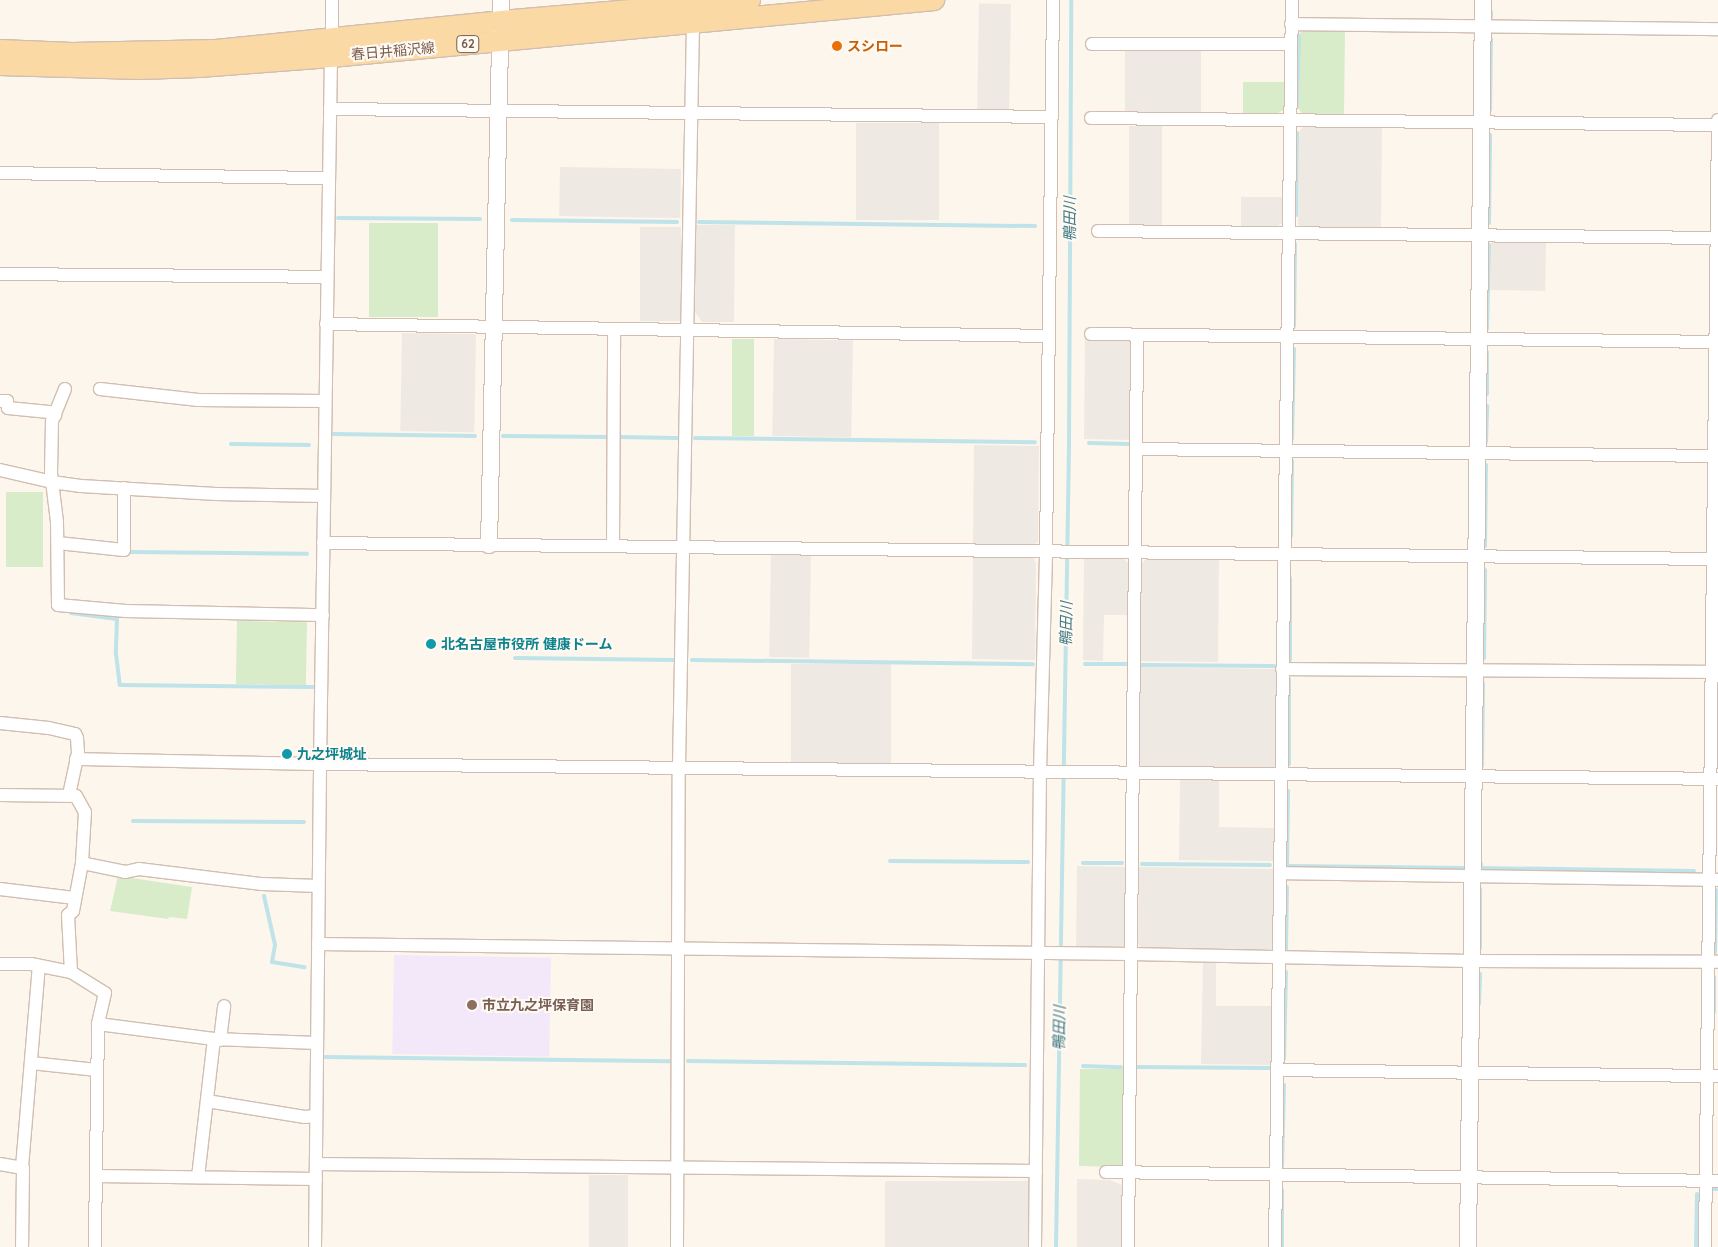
<!DOCTYPE html>
<meta charset="utf-8">
<style>
body{margin:0}
#map{position:relative;width:1718px;height:1247px;overflow:hidden;background:#fdf6ec;font-family:Quicksand,"Noto Sans JP",sans-serif}
div>[style]{position:absolute}
[style*='--x']{left:calc(var(--x)*1px);top:calc(var(--y)*1px);width:calc(var(--w)*1px);rotate:calc(var(--a)*1deg)}
.industrial>*{inset:0;background:#efe9e4;transform-origin:0 0}
.education>*{inset:0;background:#f3e8fa;transform-origin:0 0}
.green>*{inset:0;background:#d8ecc9;transform-origin:0 0}
.stream>*{height:4px;margin:-2px;padding:0 2px;transform-origin:2px;border-radius:2px;background:#bfe3e8}
.roads{filter:drop-shadow(1px 0 #d1beb0) drop-shadow(-1px 0 #d1beb0) drop-shadow(0 1px #d1beb0) drop-shadow(0 -1px #d1beb0)}
.minor>*{height:12px;margin:-6px;padding:0 6px;transform-origin:6px;border-radius:6px;background:#fff}
.tertiary>*{height:16px;margin:-8px;padding:0 8px;transform-origin:8px;border-radius:8px;background:#fff}
.primary>*{height:20px;margin:-10px;padding:0 10px;transform-origin:10px;border-radius:10px;background:#fbd9a5}
.dots>*{width:14px;height:14px;translate:-50% -50%;box-sizing:border-box;border:2px solid #fffaf3;border-radius:50%}
span{translate:-50% -50%;white-space:nowrap;text-align:center;line-height:1.15;-webkit-text-stroke:4px #fffaf3;paint-order:stroke}
.shield-label span{padding:1px 4px;background:#fffaf3;border:1px solid;border-radius:4px;-webkit-text-stroke-width:0}
.shield-label{font-size:12px;color:#7a5c4d;font-weight:700}
.food-label{font-size:14px;color:#c56008;font-weight:700}
.left{translate:0 -50%;text-align:left}
.street-label{font-size:14px;color:#7a5c4d}
.culture-label{font-size:14px;color:#0d838f;font-weight:700}
.education-label{font-size:14px;color:#785e54;font-weight:700}
.water-label{font-size:15px;color:#437c86;font-style:italic}
</style>
<div id="map">
<div class="industrial">
<i style="left:1011px;top:4px;width:106px;height:32px;rotate:91deg"></i>
<i style="left:1125px;top:49px;width:76px;height:63px"></i>
<i style="left:856px;top:123px;width:83px;height:97px"></i>
<i style="left:1129px;top:126px;width:33px;height:100px"></i>
<i style="clip-path:polygon(1303px 127px,1382px 128px,1381px 228px,1300px 227px,1298px 224px,1299px 132px)"></i>
<i style="left:560px;top:167px;width:121px;height:49px;rotate:1deg"></i>
<i style="clip-path:polygon(1241px 197px,1283px 197px,1283px 222px,1277px 227px,1241px 227px)"></i>
<i style="clip-path:polygon(696px 225px,735px 225px,734px 322px,702px 322px,695px 312px)"></i>
<i style="left:640px;top:227px;width:41px;height:94px"></i>
<i style="left:1491px;top:242px;width:55px;height:48px;rotate:1deg"></i>
<i style="left:402px;top:333px;width:74px;height:98px;rotate:1deg"></i>
<i style="left:774px;top:339px;width:79px;height:97px;rotate:1deg"></i>
<i style="clip-path:polygon(1085px 339px,1127px 339px,1133px 345px,1132px 440px,1084px 439px)"></i>
<i style="clip-path:polygon(974px 445px,1039px 446px,1038px 542px,1034px 545px,973px 544px)"></i>
<i style="left:771px;top:554px;width:40px;height:103px;rotate:1deg"></i>
<i style="clip-path:polygon(973px 556px,1033px 557px,1036px 563px,1035px 660px,972px 659px)"></i>
<i style="clip-path:polygon(1084px 557px,1123px 558px,1129px 564px,1128px 615px,1104px 615px,1103px 661px,1083px 660px)"></i>
<i style="clip-path:polygon(1146px 559px,1219px 560px,1218px 662px,1140px 661px,1141px 564px)"></i>
<i style="left:791px;top:664px;width:100px;height:99px"></i>
<i style="clip-path:polygon(1140px 667px,1279px 669px,1277px 765px,1273px 769px,1142px 767px,1139px 763px)"></i>
<i style="clip-path:polygon(1180px 779px,1219px 779px,1219px 827px,1275px 828px,1275px 861px,1179px 860px)"></i>
<i style="clip-path:polygon(1077px 866px,1127px 867px,1126px 945px,1120px 950px,1076px 950px)"></i>
<i style="clip-path:polygon(1139px 867px,1276px 869px,1275px 947px,1270px 950px,1143px 949px,1138px 944px)"></i>
<i style="clip-path:polygon(1203px 962px,1216px 962px,1216px 1006px,1273px 1006px,1272px 1065px,1201px 1064px)"></i>
<i style="left:589px;top:1175px;width:39px;height:72px"></i>
<i style="clip-path:polygon(1077px 1179px,1110px 1180px,1122px 1185px,1121px 1247px,1077px 1247px)"></i>
<i style="left:885px;top:1181px;width:145px;height:66px"></i>
</div>
<div class="education">
<i style="left:394px;top:955px;width:157px;height:99px;rotate:1deg"></i>
</div>
<div class="green">
<i style="clip-path:polygon(1304px 29px,1345px 29px,1344px 114px,1303px 114px,1299px 110px,1300px 33px)"></i>
<i style="clip-path:polygon(1243px 82px,1285px 82px,1285px 109px,1278px 113px,1243px 113px)"></i>
<i style="left:369px;top:223px;width:69px;height:94px"></i>
<i style="left:732px;top:339px;width:22px;height:97px"></i>
<i style="left:6px;top:492px;width:37px;height:75px"></i>
<i style="left:237px;top:621px;width:70px;height:63px;rotate:1deg"></i>
<i style="clip-path:polygon(118px 876px,192px 887px,187px 919px,169px 917px,168px 919px,110px 911px)"></i>
<i style="clip-path:polygon(1080px 1069px,1124px 1069px,1123px 1163px,1120px 1167px,1079px 1166px)"></i>
</div>
<div class="stream">
<i style="--x:1491;--y:12;--w:5;--a:90"></i>
<i style="--x:1297;--y:107;--w:71;--a:-88.4"></i>
<i style="--x:1490;--y:110;--w:71;--a:-89.2"></i>
<i style="--x:1296;--y:215;--w:82;--a:-89.3"></i>
<i style="--x:338;--y:218;--w:142;--a:0.4"></i>
<i style="--x:512;--y:220;--w:165;--a:0.7"></i>
<i style="--x:699;--y:222;--w:336;--a:0.7"></i>
<i style="--x:1489;--y:223;--w:88;--a:-89.3"></i>
<i style="--x:1294;--y:326;--w:82;--a:-89.3"></i>
<i style="--x:1487;--y:329;--w:84;--a:-88.6"></i>
<i style="--x:1487;--y:394;--w:42;--a:-90"></i>
<i style="--x:334;--y:434;--w:141;--a:0.8"></i>
<i style="--x:503;--y:436;--w:103;--a:0.6"></i>
<i style="--x:618;--y:437;--w:59;--a:1"></i>
<i style="--x:695;--y:438;--w:340;--a:0.7"></i>
<i style="--x:1292;--y:439;--w:90;--a:-88.7"></i>
<i style="--x:1486;--y:442;--w:36;--a:-88"></i>
<i style="--x:1089;--y:443;--w:40;--a:1.4"></i>
<i style="--x:231;--y:444;--w:78;--a:0.7"></i>
<i style="--x:1291;--y:536;--w:75;--a:-89.2"></i>
<i style="--x:1485;--y:546;--w:81;--a:-89.3"></i>
<i style="--x:130;--y:552;--w:177;--a:0.6"></i>
<i style="--x:71;--y:613;--w:46;--a:7.4"></i>
<i style="--x:117;--y:619;--w:35;--a:92"></i>
<i style="--x:116;--y:654;--w:31;--a:83"></i>
<i style="--x:120;--y:685;--w:193;--a:0.6"></i>
<i style="--x:515;--y:658;--w:159;--a:0.7"></i>
<i style="--x:1484;--y:658;--w:88;--a:-89.3"></i>
<i style="--x:692;--y:660;--w:341;--a:0.7"></i>
<i style="--x:1290;--y:660;--w:82;--a:-90"></i>
<i style="--x:1085;--y:664;--w:41;--a:0"></i>
<i style="--x:1141;--y:665;--w:133;--a:0.4"></i>
<i style="--x:1717;--y:704;--w:15;--a:-86"></i>
<i style="--x:1289;--y:764;--w:85;--a:-90"></i>
<i style="--x:1482;--y:766;--w:83;--a:-89.3"></i>
<i style="--x:133;--y:821;--w:171;--a:0.3"></i>
<i style="--x:890;--y:861;--w:138;--a:0.4"></i>
<i style="--x:1083;--y:863;--w:39;--a:0"></i>
<i style="--x:1142;--y:864;--w:128;--a:0.4"></i>
<i style="--x:1481;--y:864;--w:4;--a:104"></i>
<i style="--x:1480;--y:868;--w:214;--a:0.8"></i>
<i style="--x:1287;--y:865;--w:74;--a:-89.2"></i>
<i style="--x:1290;--y:866;--w:173;--a:0.7"></i>
<i style="--x:264;--y:896;--w:50;--a:77.3"></i>
<i style="--x:275;--y:945;--w:17;--a:100"></i>
<i style="--x:272;--y:962;--w:33;--a:9"></i>
<i style="--x:1480;--y:948;--w:59;--a:-90"></i>
<i style="--x:1286;--y:949;--w:62;--a:-89.1"></i>
<i style="--x:1715;--y:952;--w:62;--a:-89.1"></i>
<i style="--x:1479;--y:1004;--w:30;--a:-88"></i>
<i style="--x:1714;--y:1012;--w:35;--a:-90"></i>
<i style="--x:325;--y:1057;--w:345;--a:0.7"></i>
<i style="--x:1284;--y:1059;--w:87;--a:-88.7"></i>
<i style="--x:688;--y:1061;--w:337;--a:0.7"></i>
<i style="--x:1083;--y:1066;--w:38;--a:2"></i>
<i style="--x:1137;--y:1067;--w:132;--a:0.4"></i>
<i style="--x:1282;--y:1167;--w:82;--a:-88.6"></i>
<i style="--x:1712;--y:1189;--w:6;--a:0"></i>
<i style="--x:1056;--y:1247;--w:804;--a:-89.07"></i>
<i style="--x:1069;--y:443;--w:443;--a:-89.7"></i>
<i style="--x:1282;--y:1247;--w:57;--a:-90"></i>
<i style="--x:1696;--y:1247;--w:53;--a:-88.9"></i>
</div>
<div class="roads">
<div class="minor">
<i style="--x:332;--y:0;--w:38;--a:90"></i>
<i style="--x:1291;--y:24;--w:427;--a:0.7"></i>
<i style="--x:1092;--y:44;--w:199;--a:0"></i>
<i style="--x:330;--y:109;--w:722;--a:0.63"></i>
<i style="--x:1091;--y:118;--w:627;--a:0.64"></i>
<i style="--x:0;--y:173;--w:329;--a:0.9"></i>
<i style="--x:1098;--y:231;--w:620;--a:0.65"></i>
<i style="--x:0;--y:274;--w:327;--a:0.5"></i>
<i style="--x:326;--y:324;--w:723;--a:0.95"></i>
<i style="--x:1091;--y:334;--w:627;--a:0.73"></i>
<i style="--x:65;--y:389;--w:35;--a:112"></i>
<i style="--x:52;--y:421;--w:52;--a:91.1"></i>
<i style="--x:51;--y:473;--w:49;--a:83"></i>
<i style="--x:57;--y:522;--w:83;--a:89.3"></i>
<i style="--x:58;--y:605;--w:68;--a:5"></i>
<i style="--x:126;--y:611;--w:197;--a:1.2"></i>
<i style="--x:100;--y:389;--w:99;--a:6.4"></i>
<i style="--x:198;--y:400;--w:127;--a:0.5"></i>
<i style="--x:0;--y:401;--w:7;--a:0"></i>
<i style="--x:7;--y:401;--w:7;--a:82"></i>
<i style="--x:8;--y:408;--w:41;--a:5.6"></i>
<i style="--x:49;--y:412;--w:7;--a:27"></i>
<i style="--x:1136;--y:449;--w:582;--a:0.69"></i>
<i style="--x:0;--y:470;--w:53;--a:13"></i>
<i style="--x:52;--y:482;--w:29;--a:8"></i>
<i style="--x:81;--y:486;--w:135;--a:3.4"></i>
<i style="--x:216;--y:494;--w:108;--a:1.1"></i>
<i style="--x:58;--y:543;--w:66;--a:6.1"></i>
<i style="--x:124;--y:550;--w:62;--a:-90"></i>
<i style="--x:323;--y:543;--w:1395;--a:0.66"></i>
<i style="--x:613;--y:546;--w:217;--a:-89.7"></i>
<i style="--x:1282;--y:669;--w:436;--a:0.4"></i>
<i style="--x:0;--y:723;--w:49;--a:5.8"></i>
<i style="--x:49;--y:728;--w:27;--a:13"></i>
<i style="--x:75;--y:734;--w:4;--a:63"></i>
<i style="--x:77;--y:738;--w:15;--a:86"></i>
<i style="--x:78;--y:753;--w:43;--a:102.1"></i>
<i style="--x:76;--y:759;--w:244;--a:1.2"></i>
<i style="--x:320;--y:764;--w:1398;--a:0.61"></i>
<i style="--x:0;--y:795;--w:76;--a:0.8"></i>
<i style="--x:76;--y:796;--w:18;--a:61"></i>
<i style="--x:85;--y:812;--w:51;--a:93.4"></i>
<i style="--x:82;--y:863;--w:49;--a:100.6"></i>
<i style="--x:73;--y:911;--w:6;--a:141"></i>
<i style="--x:68;--y:915;--w:57;--a:87"></i>
<i style="--x:82;--y:863;--w:44;--a:11.8"></i>
<i style="--x:125;--y:872;--w:14;--a:-12"></i>
<i style="--x:139;--y:869;--w:124;--a:7"></i>
<i style="--x:262;--y:884;--w:56;--a:2"></i>
<i style="--x:1280;--y:873;--w:438;--a:0.9"></i>
<i style="--x:0;--y:889;--w:75;--a:6.9"></i>
<i style="--x:318;--y:944;--w:813;--a:0.7"></i>
<i style="--x:1131;--y:954;--w:340;--a:1.2"></i>
<i style="--x:1471;--y:961;--w:247;--a:0.2"></i>
<i style="--x:0;--y:964;--w:31;--a:0"></i>
<i style="--x:31;--y:964;--w:41;--a:11.3"></i>
<i style="--x:71;--y:972;--w:40;--a:32"></i>
<i style="--x:105;--y:993;--w:32;--a:103"></i>
<i style="--x:98;--y:1024;--w:223;--a:90.8"></i>
<i style="--x:98;--y:1024;--w:117;--a:7.4"></i>
<i style="--x:214;--y:1039;--w:103;--a:2.2"></i>
<i style="--x:220;--y:1040;--w:34;--a:-83"></i>
<i style="--x:31;--y:1063;--w:66;--a:6.1"></i>
<i style="--x:1277;--y:1070;--w:441;--a:0.8"></i>
<i style="--x:207;--y:1101;--w:99;--a:9.3"></i>
<i style="--x:305;--y:1117;--w:11;--a:-5"></i>
<i style="--x:0;--y:1164;--w:23;--a:10"></i>
<i style="--x:23;--y:1168;--w:79;--a:90.7"></i>
<i style="--x:316;--y:1164;--w:720;--a:0.56"></i>
<i style="--x:22;--y:1167;--w:202;--a:-85.2"></i>
<i style="--x:1106;--y:1172;--w:612;--a:0.84"></i>
<i style="--x:96;--y:1176;--w:220;--a:0.8"></i>
<i style="--x:198;--y:1177;--w:139;--a:-83.4"></i>
<i style="--x:315;--y:1247;--w:483;--a:-89.4"></i>
<i style="--x:320;--y:764;--w:707;--a:-89.11"></i>
<i style="--x:677;--y:1247;--w:481;--a:-89.8"></i>
<i style="--x:679;--y:766;--w:744;--a:-88.92"></i>
<i style="--x:1035;--y:1247;--w:476;--a:-89.4"></i>
<i style="--x:1040;--y:771;--w:219;--a:-88.4"></i>
<i style="--x:1046;--y:552;--w:552;--a:-89.27"></i>
<i style="--x:1128;--y:1247;--w:912;--a:-89.43"></i>
<i style="--x:1275;--y:1247;--w:1247;--a:-89.22"></i>
<i style="--x:1705;--y:1247;--w:1127;--a:-89.34"></i>
</div>
<div class="tertiary">
<i style="--x:489;--y:545;--w:545;--a:-88.74"></i>
<i style="--x:1468;--y:1247;--w:1247;--a:-89.31"></i>
</div>
<div class="primary">
<i style="--x:0;--y:50;--w:72;--a:2.4"></i>
<i style="--x:72;--y:53;--w:144;--a:-1.2"></i>
<i style="--x:216;--y:50;--w:286;--a:-5.8"></i>
<i style="--x:501;--y:21;--w:250;--a:-4.8"></i>
<i style="--x:0;--y:65;--w:140;--a:1.6"></i>
<i style="--x:140;--y:69;--w:59;--a:-1.9"></i>
<i style="--x:199;--y:67;--w:132;--a:-4.3"></i>
<i style="--x:331;--y:57;--w:606;--a:-5.4"></i>
</div>
</div>
<div class="dots">
<i style="left:837px;top:46px;background:#e8710a"></i>
<i style="left:431px;top:644px;background:#0f9aa8"></i>
<i style="left:287px;top:754px;background:#0f9aa8"></i>
<i style="left:472px;top:1005px;background:#8d6e63"></i>
</div>
<div class="shield-label">
<span style="left:468px;top:44px">62</span>
</div>
<div class="food-label">
<span class="left" style="left:847px;top:46px">スシロー</span>
</div>
<div class="street-label">
<span style="left:393px;top:51px;rotate:-5deg">春日井稲沢線</span>
</div>
<div class="culture-label">
<span class="left" style="left:441px;top:644px">北名古屋市役所 健康ドーム</span>
<span class="left" style="left:297px;top:754px">九之坪城址</span>
</div>
<div class="education-label">
<span class="left" style="left:482px;top:1005px">市立九之坪保育園</span>
</div>
<div class="water-label">
<span style="left:1070px;top:219px;rotate:-90deg">鴨田川</span>
<span style="left:1066px;top:624px;rotate:-89deg">鴨田川</span>
<span style="left:1059px;top:1028px;rotate:-89deg">鴨田川</span>
</div>
</div>
